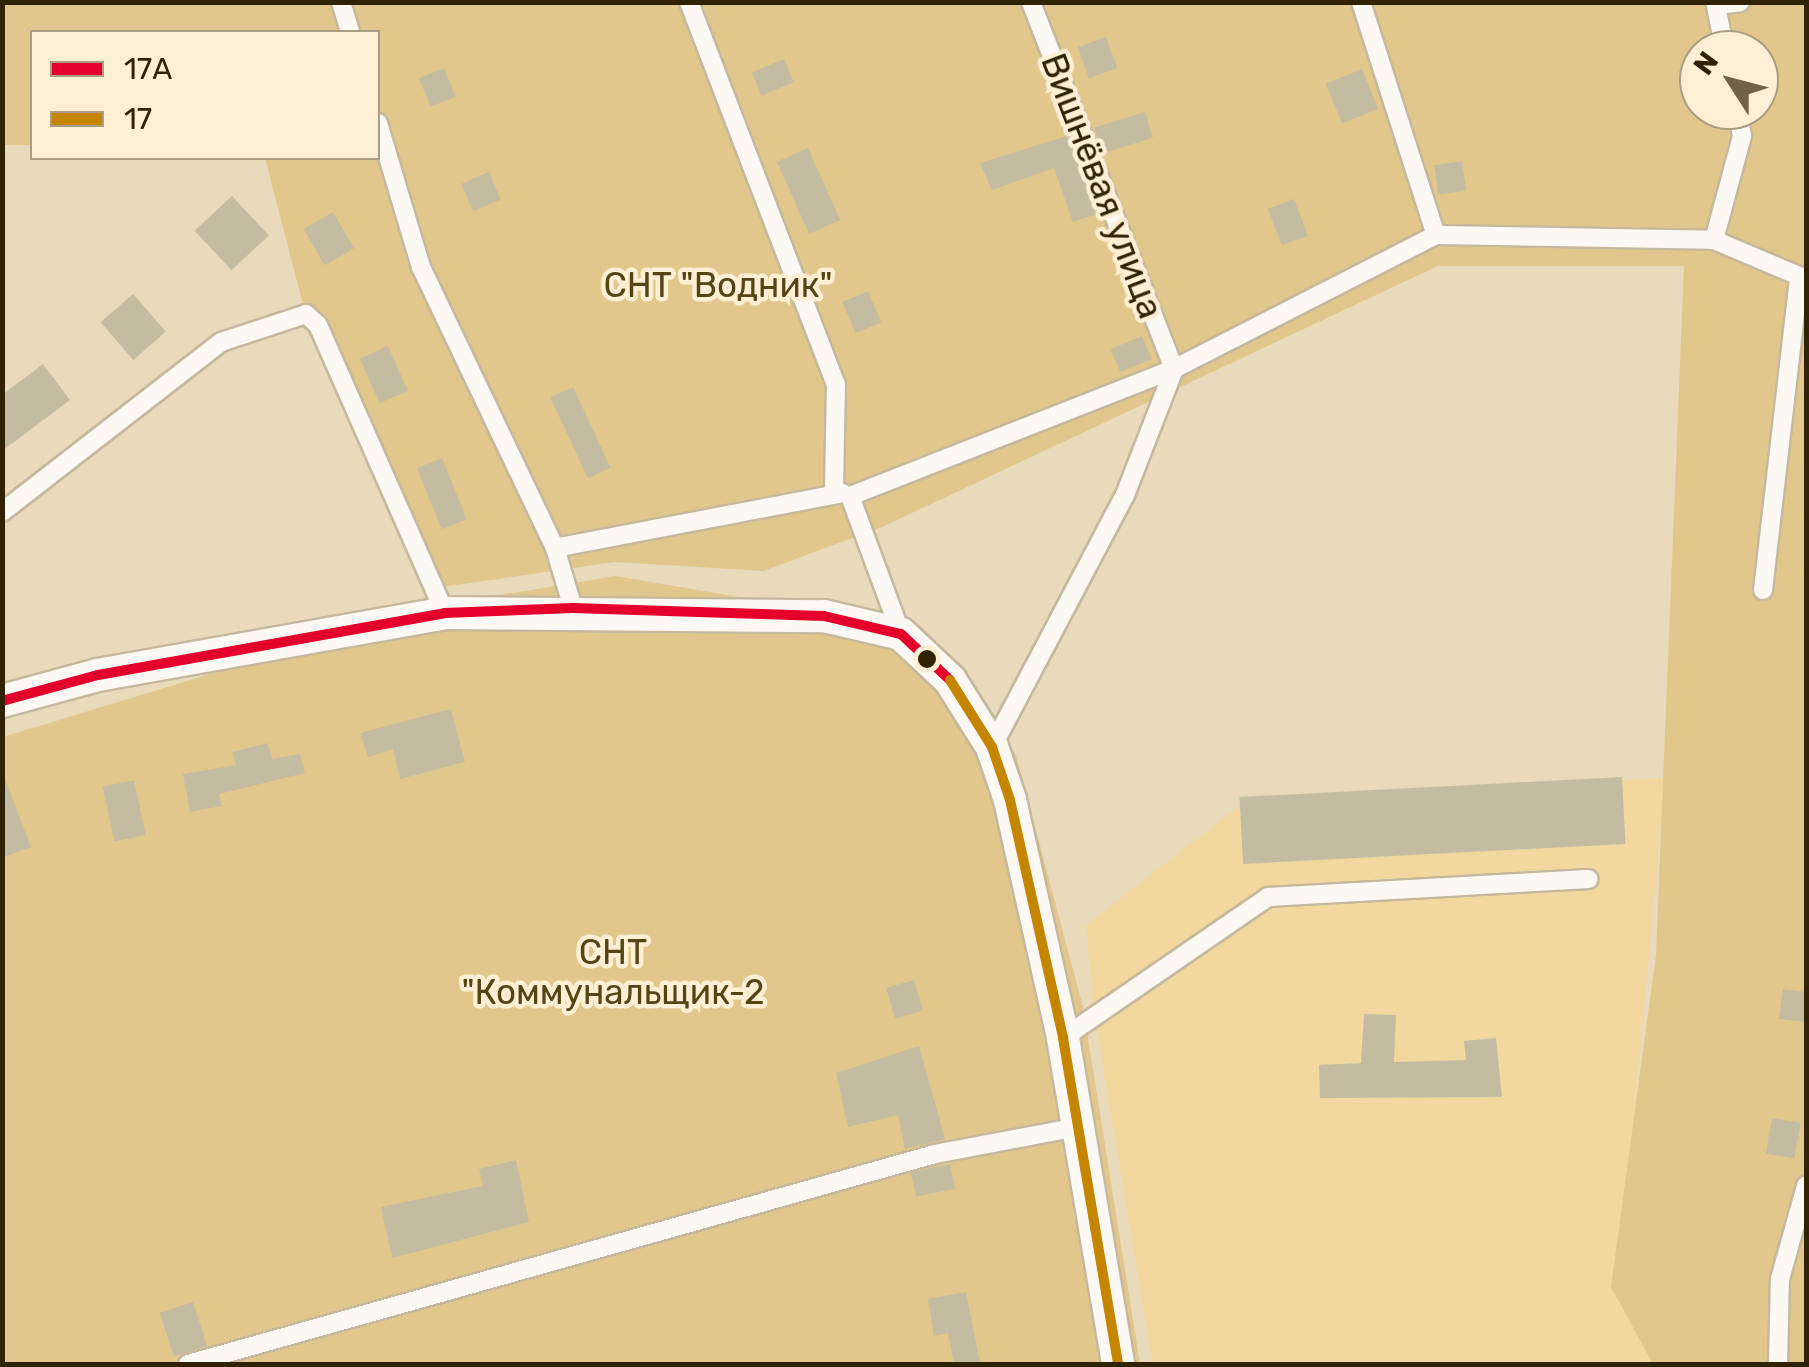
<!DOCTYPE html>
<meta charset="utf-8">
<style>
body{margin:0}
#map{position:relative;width:1809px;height:1367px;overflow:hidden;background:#e8dabb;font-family:Rubik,sans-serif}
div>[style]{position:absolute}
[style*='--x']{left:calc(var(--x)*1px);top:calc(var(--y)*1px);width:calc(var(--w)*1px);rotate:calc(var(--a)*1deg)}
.built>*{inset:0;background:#f2d89f}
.green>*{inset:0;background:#e2c78c}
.building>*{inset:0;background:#c3bca0;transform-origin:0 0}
.roads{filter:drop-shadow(2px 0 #c5b89d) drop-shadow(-2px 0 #c5b89d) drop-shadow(0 2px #c5b89d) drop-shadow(0 -2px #c5b89d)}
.service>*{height:18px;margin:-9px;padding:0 9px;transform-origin:9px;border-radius:9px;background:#fcf9f5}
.minor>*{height:32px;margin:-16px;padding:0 16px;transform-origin:16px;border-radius:16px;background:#fcf9f5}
.bus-1>*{height:10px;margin:-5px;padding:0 5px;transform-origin:5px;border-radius:5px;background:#e4002b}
.bus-2>*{height:10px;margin:-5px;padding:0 5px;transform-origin:5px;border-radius:5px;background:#c58501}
.dots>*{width:28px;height:28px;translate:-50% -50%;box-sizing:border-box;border:5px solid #fcefd4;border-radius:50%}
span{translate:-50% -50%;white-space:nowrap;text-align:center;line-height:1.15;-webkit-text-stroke:9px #fcefd4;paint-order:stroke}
.street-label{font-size:35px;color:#2f2205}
.park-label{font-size:35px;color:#574416}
.frame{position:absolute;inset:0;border:5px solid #2f2205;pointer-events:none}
.legend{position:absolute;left:30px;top:30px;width:350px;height:130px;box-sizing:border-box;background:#fcefd4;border:2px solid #aa9d81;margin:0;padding:12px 18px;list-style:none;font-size:30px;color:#2f2205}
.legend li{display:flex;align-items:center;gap:20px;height:50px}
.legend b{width:50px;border:2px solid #aa9d81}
.north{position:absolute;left:1679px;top:30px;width:100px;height:100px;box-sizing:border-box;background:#fcefd4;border:2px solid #aa9d81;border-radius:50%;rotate:306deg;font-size:28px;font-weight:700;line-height:40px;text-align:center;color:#2f2205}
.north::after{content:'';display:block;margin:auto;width:35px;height:45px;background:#706245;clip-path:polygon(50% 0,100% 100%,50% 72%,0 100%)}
</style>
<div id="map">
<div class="built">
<i style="clip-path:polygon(1665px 778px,1619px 1284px,1655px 1364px,1153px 1364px,1094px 1015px,1086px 925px,1247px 800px)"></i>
</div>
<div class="green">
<i style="clip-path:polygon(evenodd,3px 3px,1806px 3px,1806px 1364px,1653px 1364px,1611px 1287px,1656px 955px,1684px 266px,1438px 266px,882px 527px,763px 571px,615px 562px,442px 587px,306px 316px,265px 158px,378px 158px,378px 32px,32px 32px,32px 145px,3px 145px,3px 3px,1699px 50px,1759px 50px,1759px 110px,1699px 110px,1699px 50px)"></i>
<i style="clip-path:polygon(615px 576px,923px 628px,1016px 755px,1083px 1007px,1140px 1364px,3px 1364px,3px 737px,433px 606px)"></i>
</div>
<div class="building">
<i style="left:1106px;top:37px;width:33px;height:30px;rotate:70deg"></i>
<i style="left:784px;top:59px;width:25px;height:35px;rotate:67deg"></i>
<i style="left:444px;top:68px;width:31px;height:27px;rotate:68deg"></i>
<i style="left:1362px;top:69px;width:43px;height:39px;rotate:68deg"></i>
<i style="left:1145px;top:112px;width:27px;height:53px;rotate:73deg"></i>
<i style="clip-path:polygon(1070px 135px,1096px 214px,1073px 222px,1054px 168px,992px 190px,980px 163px)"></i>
<i style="left:808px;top:148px;width:79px;height:34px;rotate:66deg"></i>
<i style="left:1462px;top:161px;width:30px;height:28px;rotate:82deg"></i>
<i style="left:489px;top:172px;width:30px;height:30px;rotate:67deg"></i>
<i style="left:232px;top:196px;width:54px;height:51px;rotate:47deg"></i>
<i style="left:1294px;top:199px;width:39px;height:28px;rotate:69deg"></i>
<i style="left:333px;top:212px;width:42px;height:34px;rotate:60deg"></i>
<i style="left:868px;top:291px;width:34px;height:28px;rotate:67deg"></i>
<i style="left:133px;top:294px;width:50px;height:43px;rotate:49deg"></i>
<i style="left:1142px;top:336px;width:25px;height:34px;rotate:67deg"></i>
<i style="left:388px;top:346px;width:49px;height:31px;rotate:66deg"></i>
<i style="clip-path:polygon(43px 364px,70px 400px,2px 451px,2px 395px)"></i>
<i style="left:573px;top:387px;width:89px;height:25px;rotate:65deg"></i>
<i style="left:442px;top:458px;width:66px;height:27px;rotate:68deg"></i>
<i style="clip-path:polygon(451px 709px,465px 762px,400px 779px,393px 749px,368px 757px,360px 733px)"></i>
<i style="clip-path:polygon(268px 743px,272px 759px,300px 754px,305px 773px,219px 794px,222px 806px,190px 812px,183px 774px,236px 765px,233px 752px)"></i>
<i style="left:1622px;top:777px;width:67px;height:383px;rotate:87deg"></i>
<i style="clip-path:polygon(5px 779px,31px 847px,2px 858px,2px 780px)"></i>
<i style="left:134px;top:780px;width:56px;height:32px;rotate:78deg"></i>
<i style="left:914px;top:980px;width:32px;height:29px;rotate:74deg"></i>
<i style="clip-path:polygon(1783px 989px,1806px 992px,1806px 1022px,1779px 1019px)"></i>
<i style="clip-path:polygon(1364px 1014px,1396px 1015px,1394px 1062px,1466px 1060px,1464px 1041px,1496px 1038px,1502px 1097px,1320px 1098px,1319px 1065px,1361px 1063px)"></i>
<i style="clip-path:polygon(919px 1046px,945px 1139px,905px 1149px,898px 1115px,848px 1127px,836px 1073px)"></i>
<i style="left:1772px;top:1118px;width:29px;height:36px;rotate:10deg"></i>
<i style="clip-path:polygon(516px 1160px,529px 1222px,392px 1258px,381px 1207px,483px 1186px,479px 1169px)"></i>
<i style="left:950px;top:1164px;width:25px;height:40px;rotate:78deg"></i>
<i style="clip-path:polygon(966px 1292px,980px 1364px,954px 1364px,948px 1333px,934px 1336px,928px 1299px)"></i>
<i style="left:193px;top:1302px;width:46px;height:35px;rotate:72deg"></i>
</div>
<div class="roads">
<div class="service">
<i style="--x:341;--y:2;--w:31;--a:73"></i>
<i style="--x:689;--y:2;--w:409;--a:69"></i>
<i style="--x:836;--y:384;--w:105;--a:91.1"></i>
<i style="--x:1361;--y:2;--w:245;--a:72.2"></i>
<i style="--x:1715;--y:2;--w:49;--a:78.2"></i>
<i style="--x:1717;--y:5;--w:23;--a:-7"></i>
<i style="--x:378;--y:123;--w:150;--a:73.4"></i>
<i style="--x:421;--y:267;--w:311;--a:64.5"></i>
<i style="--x:555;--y:548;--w:63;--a:73.3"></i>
<i style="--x:1714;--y:240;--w:108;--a:-74.9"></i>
<i style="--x:1742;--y:136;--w:26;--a:-101"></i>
<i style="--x:2;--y:512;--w:277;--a:-37.8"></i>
<i style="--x:221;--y:342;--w:89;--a:-18.2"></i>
<i style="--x:306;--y:314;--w:16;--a:43"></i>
<i style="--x:318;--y:325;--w:315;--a:66.2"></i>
<i style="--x:555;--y:548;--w:293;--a:-10.8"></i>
<i style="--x:1763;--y:590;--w:314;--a:-83.4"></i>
<i style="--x:901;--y:634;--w:147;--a:-110.3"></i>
<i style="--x:850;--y:496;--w:348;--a:-21.4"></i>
<i style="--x:1174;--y:369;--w:394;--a:-111.3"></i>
<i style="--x:992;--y:747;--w:285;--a:-62.2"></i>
<i style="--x:1125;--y:495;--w:135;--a:-68.7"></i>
<i style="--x:1174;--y:369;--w:294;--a:-27.1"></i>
<i style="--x:1436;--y:235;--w:278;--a:1"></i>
<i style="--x:1714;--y:240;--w:100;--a:23"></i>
<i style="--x:1063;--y:1038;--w:249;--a:-34.5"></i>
<i style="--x:1268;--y:897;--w:321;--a:-3.2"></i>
<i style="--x:188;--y:1364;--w:776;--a:-15.7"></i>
<i style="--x:935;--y:1154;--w:146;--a:-10.7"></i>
<i style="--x:1778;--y:1364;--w:85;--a:-88.7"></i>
<i style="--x:1780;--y:1279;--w:97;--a:-74.4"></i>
</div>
<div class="minor">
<i style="--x:2;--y:701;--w:99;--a:-15.2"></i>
<i style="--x:98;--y:675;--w:352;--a:-10.1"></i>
<i style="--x:445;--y:613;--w:379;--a:0.5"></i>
<i style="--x:824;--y:616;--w:79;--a:13.2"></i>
<i style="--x:901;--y:634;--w:67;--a:43.2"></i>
<i style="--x:950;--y:680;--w:79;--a:57.9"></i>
<i style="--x:992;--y:747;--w:56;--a:71.2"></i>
<i style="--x:1010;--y:800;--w:244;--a:77.4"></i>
<i style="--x:1063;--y:1038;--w:331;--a:80.4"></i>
</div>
</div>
<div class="bus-1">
<i style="--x:2;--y:701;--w:99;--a:-15.2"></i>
<i style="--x:98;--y:675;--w:352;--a:-10.1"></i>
<i style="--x:445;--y:613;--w:128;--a:-2.2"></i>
<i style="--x:573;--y:608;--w:251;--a:1.8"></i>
<i style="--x:824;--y:616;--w:79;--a:13.2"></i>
<i style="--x:901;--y:634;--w:67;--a:43.2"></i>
</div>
<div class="bus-2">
<i style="--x:950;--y:680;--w:79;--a:57.9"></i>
<i style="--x:992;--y:747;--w:56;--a:71.2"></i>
<i style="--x:1010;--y:800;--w:244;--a:77.4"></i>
<i style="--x:1063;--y:1038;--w:331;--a:80.4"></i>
</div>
<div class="dots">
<i style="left:927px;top:659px;background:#2f2205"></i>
</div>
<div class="street-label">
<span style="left:1102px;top:186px;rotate:69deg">Вишнёвая улица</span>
</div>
<div class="park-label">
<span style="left:718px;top:285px">СНТ "Водник"</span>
<span style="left:613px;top:972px">СНТ<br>"Коммунальщик-2</span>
</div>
<div class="frame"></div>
<ul class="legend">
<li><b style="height:12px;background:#e4002b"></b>17А</li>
<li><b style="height:12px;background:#c58501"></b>17</li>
</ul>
<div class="north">N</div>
</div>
